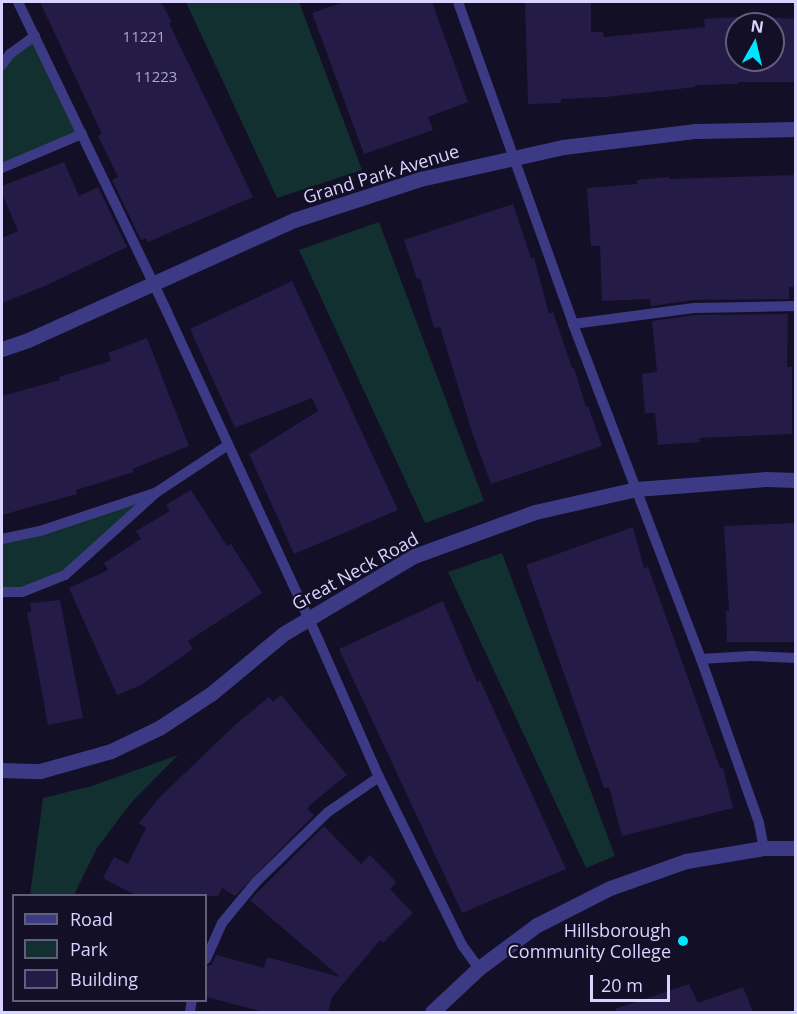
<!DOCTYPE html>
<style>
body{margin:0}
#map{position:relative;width:797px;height:1014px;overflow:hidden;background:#130f26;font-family:"Open Sans",sans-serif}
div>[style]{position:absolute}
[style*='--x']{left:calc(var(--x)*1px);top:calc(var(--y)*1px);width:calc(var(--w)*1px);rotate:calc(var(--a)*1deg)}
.green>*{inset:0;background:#12302f}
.building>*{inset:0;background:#241b47}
.service>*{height:10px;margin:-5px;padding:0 5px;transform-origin:5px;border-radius:5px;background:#3d3a85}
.minor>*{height:15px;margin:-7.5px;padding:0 7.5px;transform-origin:7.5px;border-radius:7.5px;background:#3d3a85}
.dots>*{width:16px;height:16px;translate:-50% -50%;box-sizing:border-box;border:3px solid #130f26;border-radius:50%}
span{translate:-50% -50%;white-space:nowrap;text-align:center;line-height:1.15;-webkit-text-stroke:4.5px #130f26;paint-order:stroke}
.number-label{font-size:15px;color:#aca6d1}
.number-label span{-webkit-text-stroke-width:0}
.street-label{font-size:18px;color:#d9d4ff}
.poi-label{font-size:18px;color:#d9d4ff}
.right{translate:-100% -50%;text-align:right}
.frame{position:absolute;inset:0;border:3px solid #d9d4ff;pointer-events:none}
.legend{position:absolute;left:12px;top:894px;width:195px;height:108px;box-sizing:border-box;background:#130f26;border:2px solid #625e7d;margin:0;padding:8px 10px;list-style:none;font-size:18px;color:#d9d4ff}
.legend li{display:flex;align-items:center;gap:12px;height:30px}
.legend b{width:30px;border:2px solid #625e7d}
.north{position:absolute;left:725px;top:12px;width:60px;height:60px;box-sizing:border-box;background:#130f26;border:2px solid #625e7d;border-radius:50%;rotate:8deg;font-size:16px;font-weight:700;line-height:24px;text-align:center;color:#d9d4ff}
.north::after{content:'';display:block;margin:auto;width:21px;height:27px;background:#00e5ff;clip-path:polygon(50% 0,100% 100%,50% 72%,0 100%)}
.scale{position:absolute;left:590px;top:975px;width:80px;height:27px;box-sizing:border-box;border:3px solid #d9d4ff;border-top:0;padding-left:8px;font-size:18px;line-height:21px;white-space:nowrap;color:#d9d4ff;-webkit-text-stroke:4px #130f26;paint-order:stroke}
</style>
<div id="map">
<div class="green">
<i style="clip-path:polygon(186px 2px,299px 2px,362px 170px,277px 198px)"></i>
<i style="clip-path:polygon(35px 36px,82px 134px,2px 168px,2px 65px)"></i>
<i style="clip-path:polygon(379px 222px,484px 501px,425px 523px,299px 250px)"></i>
<i style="clip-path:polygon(157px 492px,65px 575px,2px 592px,2px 539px)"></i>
<i style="clip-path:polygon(502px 553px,615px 856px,586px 868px,448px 572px)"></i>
<i style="clip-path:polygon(178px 755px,131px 803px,97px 848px,74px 895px,30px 895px,43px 798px,92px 786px)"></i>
</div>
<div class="building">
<i style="clip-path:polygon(40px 2px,161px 2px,172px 22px,169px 23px,253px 197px,148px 242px,146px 238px,141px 240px,112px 180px,118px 177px,98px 136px,102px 134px)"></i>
<i style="clip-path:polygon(344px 2px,432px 2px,468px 102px,428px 117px,433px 130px,364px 154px,312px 13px)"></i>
<i style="clip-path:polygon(evenodd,525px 2px,591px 2px,591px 32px,603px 32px,604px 37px,705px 27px,704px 19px,752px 16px,795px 19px,795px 82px,738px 82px,738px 84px,695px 85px,695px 87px,606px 97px,561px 99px,561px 103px,528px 104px,525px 2px,737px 24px,773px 24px,773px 60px,737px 60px,737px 24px)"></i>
<i style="clip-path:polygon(64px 162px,79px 196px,98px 187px,127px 247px,45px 286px,2px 303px,2px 238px,18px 231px,2px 193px,2px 186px)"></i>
<i style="clip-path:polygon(795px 175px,795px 287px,789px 287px,789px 299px,694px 300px,651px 306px,650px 299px,602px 301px,600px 246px,591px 246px,587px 188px,637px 184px,637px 180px,669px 177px,669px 179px)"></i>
<i style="clip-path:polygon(513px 204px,531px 258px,534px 257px,549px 314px,553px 312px,572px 368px,574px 368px,586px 407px,588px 406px,602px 446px,491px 484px,472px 432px,440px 327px,434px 328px,420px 278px,417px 279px,404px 240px)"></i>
<i style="clip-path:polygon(292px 281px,398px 510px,294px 554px,249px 454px,318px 411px,312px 398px,235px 428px,190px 329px)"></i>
<i style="clip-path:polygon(788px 314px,787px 367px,792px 367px,792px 434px,699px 438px,700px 442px,658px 445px,655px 413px,645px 413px,642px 374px,657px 372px,652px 321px,695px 315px)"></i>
<i style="clip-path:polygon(147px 338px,189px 446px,132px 469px,134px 472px,76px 490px,77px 494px,2px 515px,2px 396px,60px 380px,59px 377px,111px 361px,108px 353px)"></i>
<i style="clip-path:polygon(191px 490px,227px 546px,231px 544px,262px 593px,188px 641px,193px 649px,141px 685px,117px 695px,69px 588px,108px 570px,104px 563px,141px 539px,136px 531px,170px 511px,166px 505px)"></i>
<i style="clip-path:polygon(795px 523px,795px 642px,727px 642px,726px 611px,729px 611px,724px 526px)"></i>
<i style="clip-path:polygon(633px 527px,644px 568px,648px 567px,664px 611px,720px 768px,723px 768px,733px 808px,622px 836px,609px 787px,604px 788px,526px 565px)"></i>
<i style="clip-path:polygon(60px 600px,83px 718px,48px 725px,27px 612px,31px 612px,30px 603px)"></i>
<i style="clip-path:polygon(443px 601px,477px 682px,480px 680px,566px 869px,462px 913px,339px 649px)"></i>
<i style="clip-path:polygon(281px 695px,347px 775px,311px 804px,307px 809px,314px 815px,235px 896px,222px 888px,218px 896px,137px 896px,103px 878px,114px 857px,128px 864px,146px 828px,139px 823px,158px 799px,236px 724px,269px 697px,273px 702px)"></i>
<i style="clip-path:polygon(324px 826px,361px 864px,370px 855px,396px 882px,390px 889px,413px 913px,383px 943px,380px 940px,332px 997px,328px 1012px,264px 1012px,206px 997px,206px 966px,211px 965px,216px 955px,264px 968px,267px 957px,340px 977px,250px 900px)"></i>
<i style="clip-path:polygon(689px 984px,698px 1003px,743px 987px,753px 1012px,616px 1012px,615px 1009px)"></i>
</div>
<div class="service">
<i style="--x:18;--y:2;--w:344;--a:64.3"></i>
<i style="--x:167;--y:312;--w:360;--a:65.2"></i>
<i style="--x:318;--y:639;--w:151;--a:66.2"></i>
<i style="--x:379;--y:777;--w:187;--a:63.7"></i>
<i style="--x:462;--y:945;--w:29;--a:54"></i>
<i style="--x:458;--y:2;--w:342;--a:70.3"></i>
<i style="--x:573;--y:324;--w:359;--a:69.1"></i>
<i style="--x:701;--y:659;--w:174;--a:70.5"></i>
<i style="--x:759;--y:823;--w:25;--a:79"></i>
<i style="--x:2;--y:65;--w:14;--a:-54"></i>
<i style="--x:10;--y:54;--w:31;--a:-36"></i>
<i style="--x:2;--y:168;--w:87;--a:-23"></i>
<i style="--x:573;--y:324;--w:122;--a:-7.5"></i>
<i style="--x:694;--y:308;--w:102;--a:-1.1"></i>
<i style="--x:2;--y:539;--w:39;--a:-12"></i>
<i style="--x:40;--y:531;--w:120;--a:-18.4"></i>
<i style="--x:2;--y:592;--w:20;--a:0"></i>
<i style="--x:22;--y:592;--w:46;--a:-21.6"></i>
<i style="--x:65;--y:575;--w:124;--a:-42.1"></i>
<i style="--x:157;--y:492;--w:85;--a:-33.5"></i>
<i style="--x:701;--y:659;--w:50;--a:-3.4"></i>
<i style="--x:751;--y:656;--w:45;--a:2.5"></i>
<i style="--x:206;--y:959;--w:39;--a:-66"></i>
<i style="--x:222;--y:923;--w:53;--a:-50.3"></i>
<i style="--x:256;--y:882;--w:100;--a:-44.2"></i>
<i style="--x:328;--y:812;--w:62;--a:-34.5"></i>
<i style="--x:190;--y:1012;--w:12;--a:-81"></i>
</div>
<div class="minor">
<i style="--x:2;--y:349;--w:28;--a:-19"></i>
<i style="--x:28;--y:340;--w:292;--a:-24.3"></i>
<i style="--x:294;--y:220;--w:133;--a:-18"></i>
<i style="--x:420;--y:179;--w:147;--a:-12.6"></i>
<i style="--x:563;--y:147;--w:134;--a:-6.9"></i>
<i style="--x:696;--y:131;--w:100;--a:-1.1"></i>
<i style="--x:2;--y:770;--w:38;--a:2"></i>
<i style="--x:40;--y:771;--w:74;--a:-15.7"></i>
<i style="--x:111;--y:751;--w:53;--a:-25.6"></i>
<i style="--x:159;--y:728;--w:64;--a:-33.4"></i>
<i style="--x:212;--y:693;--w:92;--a:-39.7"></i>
<i style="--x:283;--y:634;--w:152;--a:-30.8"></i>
<i style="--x:414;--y:556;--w:129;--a:-20"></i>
<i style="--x:535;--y:512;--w:104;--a:-12.8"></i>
<i style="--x:636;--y:489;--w:129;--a:-4.4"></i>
<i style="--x:765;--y:479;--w:31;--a:2"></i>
<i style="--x:432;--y:1012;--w:64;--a:-43.1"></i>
<i style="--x:479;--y:968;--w:72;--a:-36.6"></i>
<i style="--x:537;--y:925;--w:82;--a:-26.9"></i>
<i style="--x:610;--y:888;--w:81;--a:-19.6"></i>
<i style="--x:686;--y:861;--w:79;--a:-9.5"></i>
<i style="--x:764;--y:848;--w:32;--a:0"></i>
</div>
<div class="dots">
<i style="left:683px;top:941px;background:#00e5ff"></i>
</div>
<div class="number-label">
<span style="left:144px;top:37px">11221</span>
<span style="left:156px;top:77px">11223</span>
</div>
<div class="street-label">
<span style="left:381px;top:174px;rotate:-17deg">Grand Park Avenue</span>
<span style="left:355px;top:571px;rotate:-29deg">Great Neck Road</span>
</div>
<div class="poi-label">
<span class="right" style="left:671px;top:941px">Hillsborough<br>Community College</span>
</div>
<div class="frame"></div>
<ul class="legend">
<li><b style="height:8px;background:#3d3a85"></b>Road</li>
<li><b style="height:16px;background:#12302f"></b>Park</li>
<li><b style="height:16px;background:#241b47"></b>Building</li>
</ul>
<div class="north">N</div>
<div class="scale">20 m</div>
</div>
